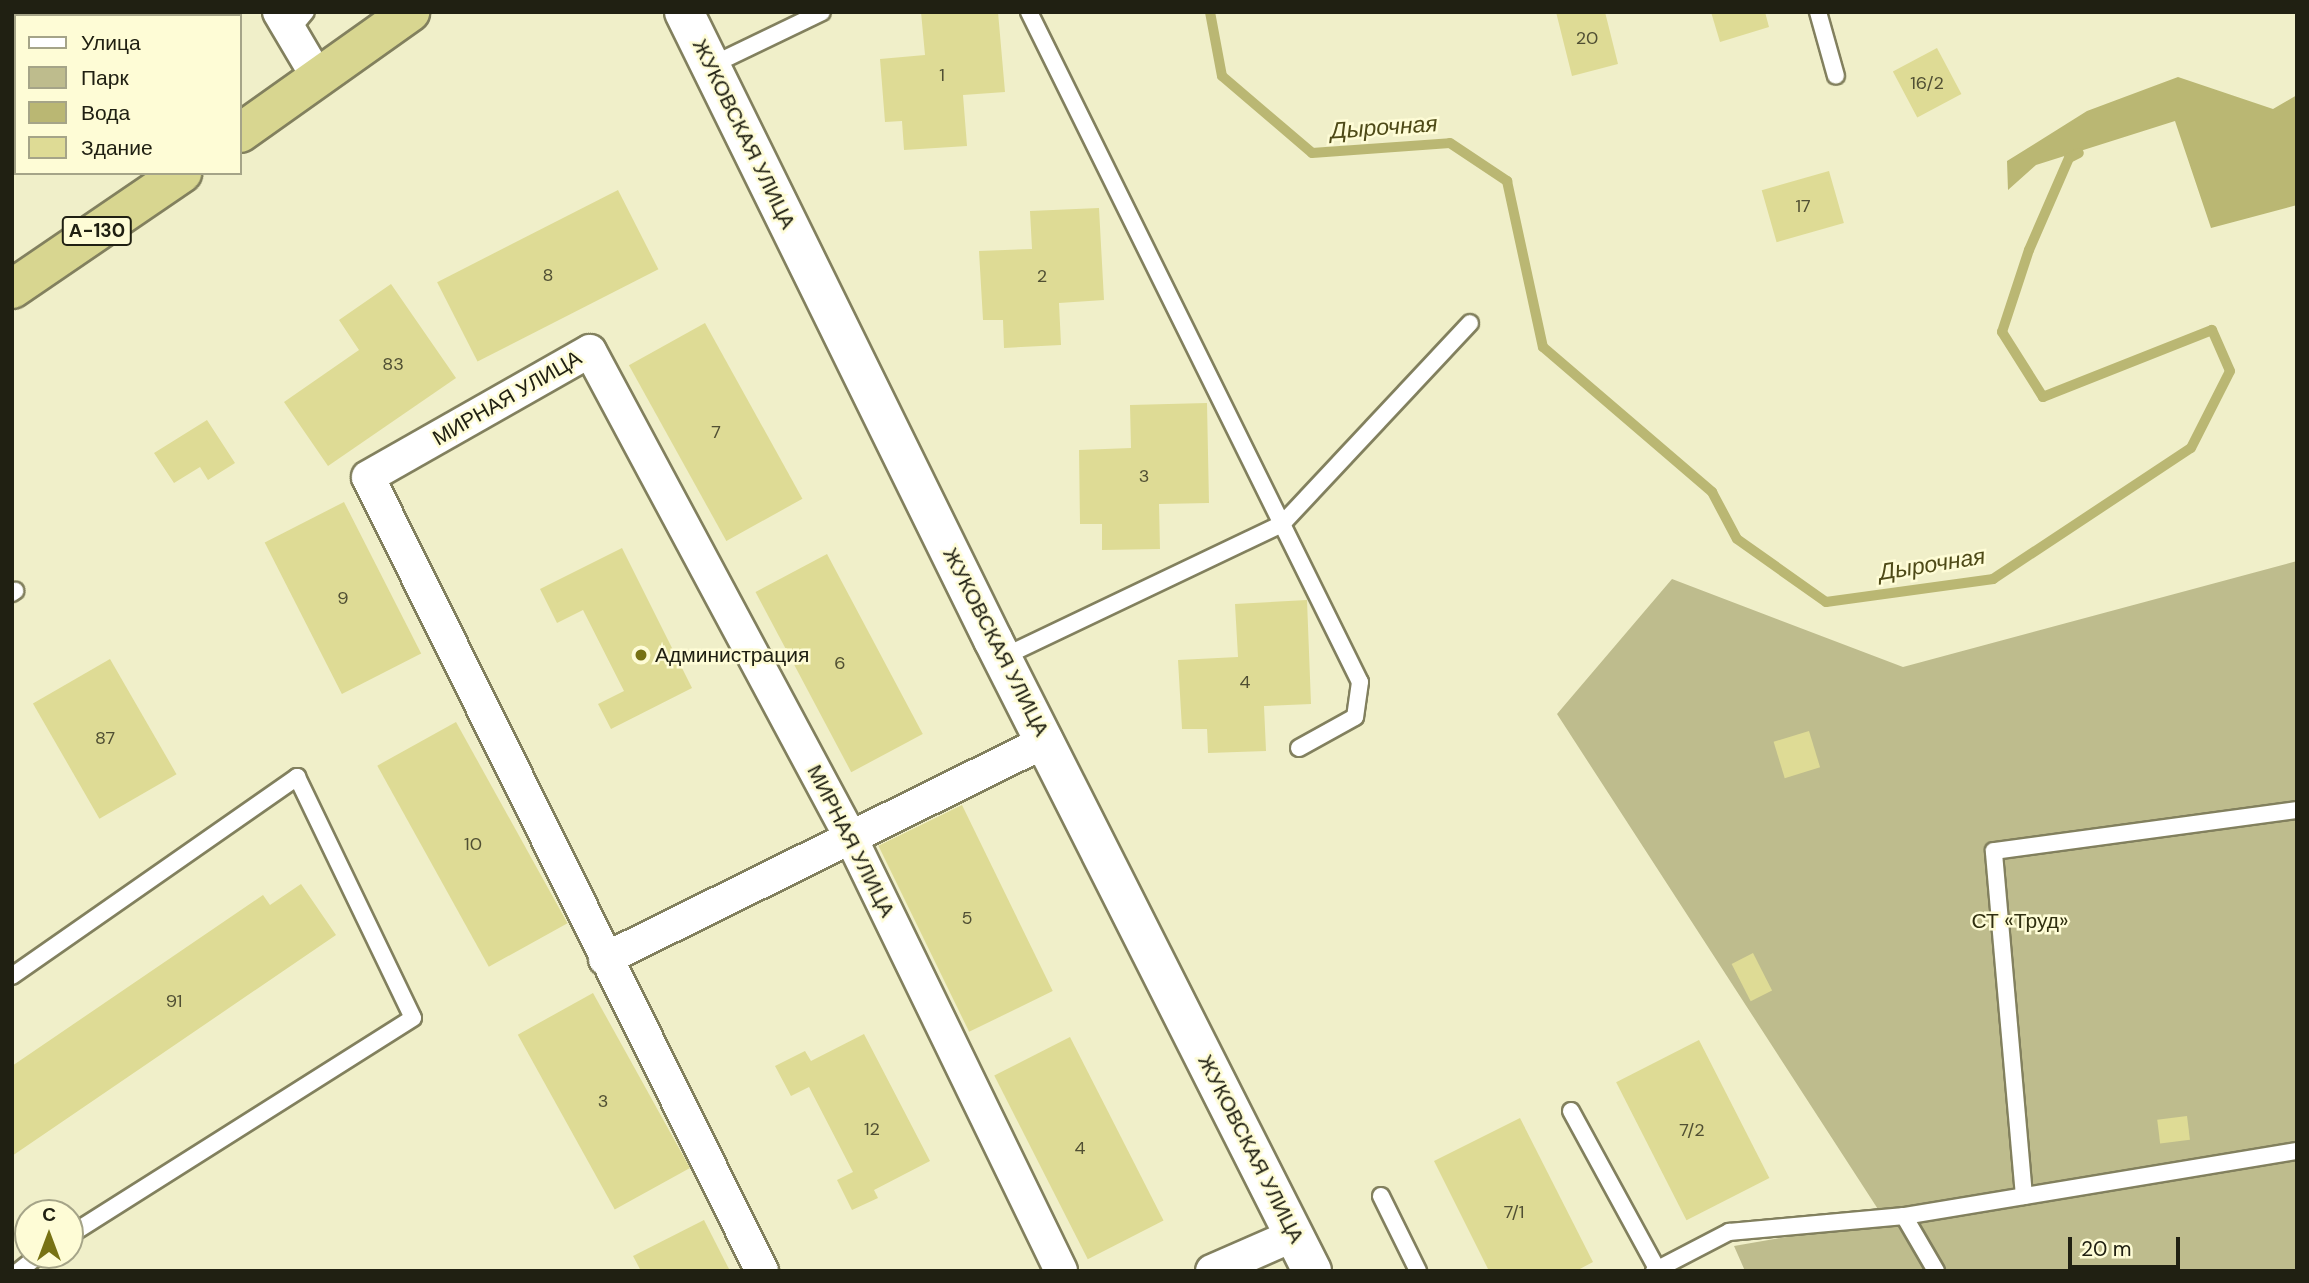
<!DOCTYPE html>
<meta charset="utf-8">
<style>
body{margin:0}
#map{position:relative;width:2309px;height:1283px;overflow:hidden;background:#f0efc9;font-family:"DM Sans",sans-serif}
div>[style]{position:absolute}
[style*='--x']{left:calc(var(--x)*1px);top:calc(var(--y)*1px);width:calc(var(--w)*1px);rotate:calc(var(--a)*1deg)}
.green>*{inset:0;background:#bebc8d}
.water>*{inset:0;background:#bab773}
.stream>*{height:10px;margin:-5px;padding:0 5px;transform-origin:5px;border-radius:5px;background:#bab773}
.building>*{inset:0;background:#dedb95;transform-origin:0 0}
.roads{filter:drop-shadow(2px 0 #82805e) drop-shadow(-2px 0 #82805e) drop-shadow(0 2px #82805e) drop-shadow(0 -2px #82805e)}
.service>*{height:16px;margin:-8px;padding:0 8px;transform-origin:8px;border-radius:8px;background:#fff}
.minor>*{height:32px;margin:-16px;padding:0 16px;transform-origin:16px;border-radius:16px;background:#fff}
.secondary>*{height:38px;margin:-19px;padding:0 19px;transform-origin:19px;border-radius:19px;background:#fff}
.trunk>*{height:38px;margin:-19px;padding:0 19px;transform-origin:19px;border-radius:19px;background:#d8d690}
.dots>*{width:19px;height:19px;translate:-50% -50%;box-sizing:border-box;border:4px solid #fefcd6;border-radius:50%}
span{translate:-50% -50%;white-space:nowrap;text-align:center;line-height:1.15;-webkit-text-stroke:5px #fefcd6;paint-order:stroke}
.number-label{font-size:18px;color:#504f33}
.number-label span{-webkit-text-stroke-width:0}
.shield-label span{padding:2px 5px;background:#fefcd6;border:2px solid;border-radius:5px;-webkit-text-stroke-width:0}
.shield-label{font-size:19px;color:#202012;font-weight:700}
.street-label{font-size:21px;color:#202012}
.poi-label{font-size:21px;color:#202012}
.left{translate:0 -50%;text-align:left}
.park-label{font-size:21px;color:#302f10}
.water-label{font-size:23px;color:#4e4a17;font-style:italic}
.frame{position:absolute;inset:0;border:14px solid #202012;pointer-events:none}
.legend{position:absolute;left:14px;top:14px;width:228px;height:161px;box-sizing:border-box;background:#fefcd6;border:2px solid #a5a488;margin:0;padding:9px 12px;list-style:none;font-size:21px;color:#202012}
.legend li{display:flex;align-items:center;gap:14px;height:35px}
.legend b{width:35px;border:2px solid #a5a488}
.north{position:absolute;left:14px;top:1199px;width:70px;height:70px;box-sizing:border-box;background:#fefcd6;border:2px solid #a5a488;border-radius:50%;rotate:0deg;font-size:19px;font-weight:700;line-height:28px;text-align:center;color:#202012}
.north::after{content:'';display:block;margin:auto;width:24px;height:32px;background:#777214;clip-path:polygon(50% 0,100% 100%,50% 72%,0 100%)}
.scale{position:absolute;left:2068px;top:1237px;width:112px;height:32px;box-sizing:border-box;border:4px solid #202012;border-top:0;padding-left:9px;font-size:21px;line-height:24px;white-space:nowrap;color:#202012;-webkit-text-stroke:5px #fefcd6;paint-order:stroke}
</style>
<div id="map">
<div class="green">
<i style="clip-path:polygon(2297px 561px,2297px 1271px,1745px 1271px,1734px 1246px,1885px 1220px,1557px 714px,1672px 579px,1903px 667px)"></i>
</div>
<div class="water">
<i style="clip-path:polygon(2178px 77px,2273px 109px,2297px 95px,2297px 205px,2211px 228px,2175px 121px,2036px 165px,2008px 190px,2007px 161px,2087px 111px)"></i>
</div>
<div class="stream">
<i style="--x:1210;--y:12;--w:65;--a:79.4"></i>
<i style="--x:1222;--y:76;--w:118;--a:40.5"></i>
<i style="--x:1312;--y:153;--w:138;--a:-4.1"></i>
<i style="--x:1450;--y:143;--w:69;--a:33.7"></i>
<i style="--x:1507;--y:181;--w:170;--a:77.8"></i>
<i style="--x:1543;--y:347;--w:223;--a:40.6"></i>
<i style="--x:1712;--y:492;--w:53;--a:62"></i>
<i style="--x:1737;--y:539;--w:109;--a:35.3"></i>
<i style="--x:1826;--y:602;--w:169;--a:-7.8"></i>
<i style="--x:1993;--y:579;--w:237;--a:-33.5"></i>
<i style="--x:2191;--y:448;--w:86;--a:-63.1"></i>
<i style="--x:2230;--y:371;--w:45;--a:-113.7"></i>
<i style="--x:2212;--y:330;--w:182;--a:158.4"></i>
<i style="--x:2043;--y:397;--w:77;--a:-122.2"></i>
<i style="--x:2002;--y:332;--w:86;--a:-71.8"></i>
<i style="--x:2029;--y:250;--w:100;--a:-66.5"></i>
<i style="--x:2069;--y:158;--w:11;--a:-27"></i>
</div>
<div class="building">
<i style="clip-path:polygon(921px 12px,998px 12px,1005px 92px,963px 95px,967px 146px,904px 150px,902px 121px,885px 122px,880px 59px,925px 55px)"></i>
<i style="clip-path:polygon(1556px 12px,1605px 12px,1618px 64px,1572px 76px)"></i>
<i style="clip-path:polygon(1711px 12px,1765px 12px,1769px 27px,1720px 42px)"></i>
<i style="left:1937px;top:48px;width:52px;height:50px;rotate:62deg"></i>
<i style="left:1829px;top:171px;width:54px;height:70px;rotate:74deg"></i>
<i style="left:618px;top:190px;width:89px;height:203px;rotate:63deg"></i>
<i style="clip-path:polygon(1099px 208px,1104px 300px,1059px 303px,1061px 345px,1004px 348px,1003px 320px,983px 320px,979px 251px,1032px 249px,1030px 211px)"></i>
<i style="clip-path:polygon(391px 284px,456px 378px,328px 466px,284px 402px,359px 350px,339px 320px)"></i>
<i style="left:705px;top:323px;width:201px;height:87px;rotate:61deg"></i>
<i style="clip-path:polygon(1207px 403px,1209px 503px,1159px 504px,1160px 549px,1102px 550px,1102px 524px,1080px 524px,1079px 450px,1131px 448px,1130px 405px)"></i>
<i style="clip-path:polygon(207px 420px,235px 463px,208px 480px,200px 467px,174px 483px,154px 453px)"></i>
<i style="left:344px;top:502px;width:170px;height:89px;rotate:63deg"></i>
<i style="clip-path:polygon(622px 548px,692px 688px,611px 729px,598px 704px,624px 691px,583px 610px,557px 623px,540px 589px)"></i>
<i style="left:827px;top:554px;width:204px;height:81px;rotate:62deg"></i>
<i style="clip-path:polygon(1307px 600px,1311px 704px,1264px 706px,1266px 751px,1208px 753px,1207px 729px,1182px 729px,1178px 660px,1238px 657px,1235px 604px)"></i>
<i style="left:110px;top:659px;width:133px;height:89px;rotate:60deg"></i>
<i style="left:456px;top:722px;width:230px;height:90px;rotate:61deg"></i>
<i style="left:1809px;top:731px;width:38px;height:37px;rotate:73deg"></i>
<i style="left:962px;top:805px;width:207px;height:93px;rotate:64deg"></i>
<i style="clip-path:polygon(301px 884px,336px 935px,12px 1156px,12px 1066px,263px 895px,270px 905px)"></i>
<i style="left:1753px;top:953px;width:42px;height:24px;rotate:63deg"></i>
<i style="left:593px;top:993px;width:200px;height:86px;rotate:61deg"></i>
<i style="clip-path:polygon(864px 1034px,930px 1161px,874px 1190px,878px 1198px,852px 1210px,837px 1180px,853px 1172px,809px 1087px,791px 1096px,775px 1066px,805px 1051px,811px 1061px)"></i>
<i style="left:1070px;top:1037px;width:206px;height:85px;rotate:63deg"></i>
<i style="left:1699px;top:1040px;width:155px;height:93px;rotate:63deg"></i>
<i style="left:2187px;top:1116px;width:24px;height:30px;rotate:83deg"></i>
<i style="clip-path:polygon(1520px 1118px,1593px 1262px,1576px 1271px,1489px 1271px,1434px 1161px)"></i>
<i style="clip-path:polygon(704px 1220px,730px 1271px,641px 1271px,633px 1256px)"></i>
</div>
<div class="roads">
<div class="service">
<i style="--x:1029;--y:12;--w:747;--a:63.71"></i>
<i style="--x:1360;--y:682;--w:35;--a:98"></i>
<i style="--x:1355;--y:717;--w:64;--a:151"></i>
<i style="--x:1818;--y:12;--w:66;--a:74.3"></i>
<i style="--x:289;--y:32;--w:26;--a:-50"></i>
<i style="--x:710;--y:66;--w:124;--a:-25.7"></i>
<i style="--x:12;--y:593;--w:4;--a:-34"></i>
<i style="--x:1003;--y:657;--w:309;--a:-25.5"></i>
<i style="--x:1282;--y:524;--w:275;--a:-46.9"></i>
<i style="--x:12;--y:976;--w:348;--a:-34.9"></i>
<i style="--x:297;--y:777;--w:267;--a:64.3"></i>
<i style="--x:413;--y:1018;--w:406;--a:147.7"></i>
<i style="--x:1571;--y:1111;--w:180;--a:61.4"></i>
<i style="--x:1381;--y:1196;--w:84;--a:63.7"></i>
<i style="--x:2024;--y:1196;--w:346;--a:-95"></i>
<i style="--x:1994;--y:851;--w:306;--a:-7.7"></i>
<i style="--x:1904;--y:1216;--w:64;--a:59.8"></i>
<i style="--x:19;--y:1271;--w:26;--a:-39"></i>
<i style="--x:1654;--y:1271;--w:85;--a:-27.5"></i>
<i style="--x:1729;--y:1232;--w:176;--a:-5.2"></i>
<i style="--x:1904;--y:1216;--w:398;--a:-9.4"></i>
</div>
<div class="minor">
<i style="--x:279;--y:12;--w:77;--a:59.4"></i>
<i style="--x:605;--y:959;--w:493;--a:-26.3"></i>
<i style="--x:762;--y:1271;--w:886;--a:-116.39"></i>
<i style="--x:368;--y:477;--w:255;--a:-29.6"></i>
<i style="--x:590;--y:351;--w:550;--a:61.81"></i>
<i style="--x:850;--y:836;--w:483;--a:64.1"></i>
<i style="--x:1212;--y:1271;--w:90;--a:-23.7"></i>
</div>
<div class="secondary">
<i style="--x:684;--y:12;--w:700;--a:63.8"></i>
<i style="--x:993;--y:640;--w:707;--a:63.18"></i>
</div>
<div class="trunk">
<i style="--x:240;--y:133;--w:209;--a:-35.4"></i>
<i style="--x:12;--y:289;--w:206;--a:-34.3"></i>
</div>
</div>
<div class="dots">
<i style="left:641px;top:655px;background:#777214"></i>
</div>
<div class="number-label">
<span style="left:1587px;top:38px">20</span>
<span style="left:942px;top:75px">1</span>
<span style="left:1927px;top:83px">16/2</span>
<span style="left:1803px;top:206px">17</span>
<span style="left:548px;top:275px">8</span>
<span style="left:1042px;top:276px">2</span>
<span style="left:393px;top:364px">83</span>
<span style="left:716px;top:432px">7</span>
<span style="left:1144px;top:476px">3</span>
<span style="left:343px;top:598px">9</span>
<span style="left:840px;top:663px">6</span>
<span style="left:1245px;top:682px">4</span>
<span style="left:105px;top:738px">87</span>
<span style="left:473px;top:844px">10</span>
<span style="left:967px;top:918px">5</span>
<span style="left:174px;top:1001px">91</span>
<span style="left:603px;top:1101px">3</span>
<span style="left:872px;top:1129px">12</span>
<span style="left:1692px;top:1130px">7/2</span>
<span style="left:1080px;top:1148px">4</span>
<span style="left:1514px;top:1212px">7/1</span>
</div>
<div class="shield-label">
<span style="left:97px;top:231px">А-130</span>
</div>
<div class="street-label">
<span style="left:744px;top:134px;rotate:64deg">ЖУКОВСКАЯ УЛИЦА</span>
<span style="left:507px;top:398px;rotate:-30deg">МИРНАЯ УЛИЦА</span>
<span style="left:996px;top:642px;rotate:63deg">ЖУКОВСКАЯ УЛИЦА</span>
<span style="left:851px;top:841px;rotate:63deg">МИРНАЯ УЛИЦА</span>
<span style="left:1251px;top:1149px;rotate:63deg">ЖУКОВСКАЯ УЛИЦА</span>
</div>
<div class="poi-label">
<span class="left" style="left:655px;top:655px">Администрация</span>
</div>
<div class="park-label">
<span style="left:2020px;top:921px">СТ «Труд»</span>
</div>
<div class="water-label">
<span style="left:1384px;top:127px;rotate:-4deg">Дырочная</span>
<span style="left:1932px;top:564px;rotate:-9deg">Дырочная</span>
</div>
<div class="frame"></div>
<ul class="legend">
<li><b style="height:9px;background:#fff"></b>Улица</li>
<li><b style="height:19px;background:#bebc8d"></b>Парк</li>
<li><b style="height:19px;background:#bab773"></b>Вода</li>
<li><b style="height:19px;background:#dedb95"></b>Здание</li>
</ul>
<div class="north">С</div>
<div class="scale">20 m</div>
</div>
